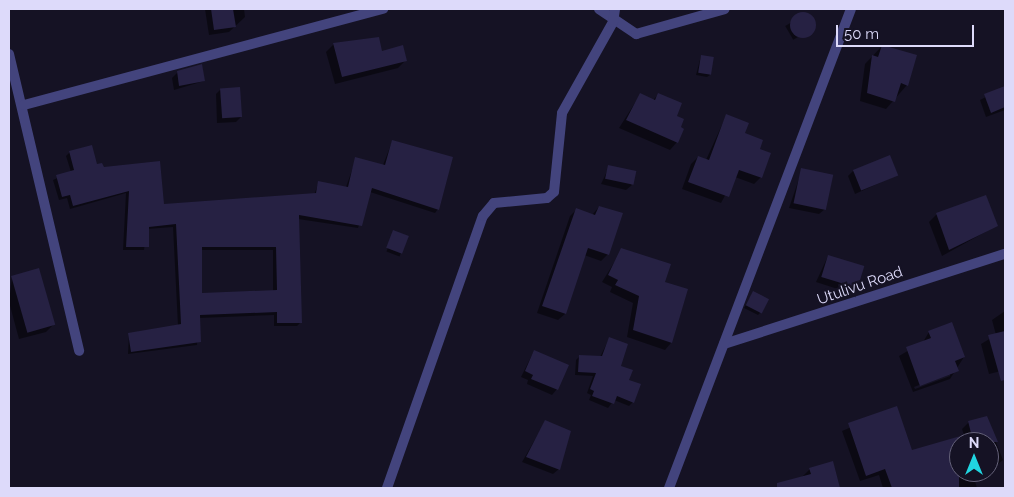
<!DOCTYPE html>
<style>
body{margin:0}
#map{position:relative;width:1014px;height:497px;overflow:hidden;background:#151224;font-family:Raleway,sans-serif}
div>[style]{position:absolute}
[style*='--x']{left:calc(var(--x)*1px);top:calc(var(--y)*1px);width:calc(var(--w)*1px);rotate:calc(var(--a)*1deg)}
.shadow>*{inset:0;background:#0007;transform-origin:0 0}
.building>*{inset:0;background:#262143;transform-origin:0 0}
.round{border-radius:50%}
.minor>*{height:10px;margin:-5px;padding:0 5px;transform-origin:5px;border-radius:5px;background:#43447d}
span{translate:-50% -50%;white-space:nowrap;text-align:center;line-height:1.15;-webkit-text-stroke:4.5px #151224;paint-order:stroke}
.street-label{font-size:15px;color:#dddafa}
.frame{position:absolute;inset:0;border:10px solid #dddafa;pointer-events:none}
.north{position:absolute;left:949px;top:432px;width:50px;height:50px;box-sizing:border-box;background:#151224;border:1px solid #65627a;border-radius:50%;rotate:0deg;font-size:14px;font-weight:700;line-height:20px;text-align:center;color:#dddafa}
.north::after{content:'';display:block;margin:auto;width:18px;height:22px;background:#20d5e1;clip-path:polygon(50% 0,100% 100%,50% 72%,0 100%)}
.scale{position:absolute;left:836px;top:25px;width:138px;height:22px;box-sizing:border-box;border:2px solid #dddafa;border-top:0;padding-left:6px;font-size:15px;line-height:18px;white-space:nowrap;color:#dddafa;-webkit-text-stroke:4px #151224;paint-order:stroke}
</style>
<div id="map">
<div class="shadow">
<i style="clip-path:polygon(205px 9px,244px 9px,245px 17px,229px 32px,209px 35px)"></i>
<i style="left:806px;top:14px;width:16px;height:24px;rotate:60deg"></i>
<i style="clip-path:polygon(334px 44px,381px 52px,406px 60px,398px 68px,335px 84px,326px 52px)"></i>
<i style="clip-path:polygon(882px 46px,907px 85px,886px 109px,860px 101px,865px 64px)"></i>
<i style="clip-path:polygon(701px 56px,710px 75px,707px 77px,696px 75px)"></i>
<i style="clip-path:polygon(178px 72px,204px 81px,174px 90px,172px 78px)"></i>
<i style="clip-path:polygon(1005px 87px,1005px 110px,986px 117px,980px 100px)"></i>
<i style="clip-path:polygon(221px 89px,241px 117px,236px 122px,217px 123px,216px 94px)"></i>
<i style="clip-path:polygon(659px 94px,675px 116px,677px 142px,670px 150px,619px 128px,640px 95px,653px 100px)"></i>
<i style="clip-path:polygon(726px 116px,758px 150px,761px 177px,754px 184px,735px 177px,721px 203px,682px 189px,691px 164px,698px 157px,706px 160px)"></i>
<i style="clip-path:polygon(evenodd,392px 142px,438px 209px,435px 213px,370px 192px,358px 228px,298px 219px,300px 323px,297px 326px,274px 326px,274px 315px,199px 318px,197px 345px,128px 354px,129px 334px,178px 326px,173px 227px,147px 229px,144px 250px,123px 250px,126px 193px,70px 209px,67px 198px,59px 200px,53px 180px,71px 172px,66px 156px,70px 152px,163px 206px,314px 195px,319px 182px,346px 187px,356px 159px,383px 165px,392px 142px,201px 250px,273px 250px,273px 291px,201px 294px,201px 250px)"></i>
<i style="clip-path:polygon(609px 167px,632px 185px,626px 190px,601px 184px)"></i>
<i style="clip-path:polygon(802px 170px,825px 209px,819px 214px,789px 208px)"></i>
<i style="clip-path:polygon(853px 171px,897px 175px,855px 194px,848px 176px)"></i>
<i style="clip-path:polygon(985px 197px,996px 226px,942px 256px,929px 222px,936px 215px)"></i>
<i style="clip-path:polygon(599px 207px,608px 254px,601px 261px,584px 255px,565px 314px,558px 320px,537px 313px,570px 216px,576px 210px,592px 215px)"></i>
<i style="left:394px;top:232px;width:14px;height:21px;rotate:21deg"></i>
<i style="clip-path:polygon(622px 250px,664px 282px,686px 290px,671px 343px,665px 350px,627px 337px,633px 303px,610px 292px,612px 287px,602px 282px)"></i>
<i style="clip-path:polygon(828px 256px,856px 288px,850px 293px,816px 282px)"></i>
<i style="clip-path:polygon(12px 277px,54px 324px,46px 332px,19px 339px,9px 302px)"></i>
<i style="clip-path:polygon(753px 293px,760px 313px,758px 315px,744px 308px)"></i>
<i style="clip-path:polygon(1005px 311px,1005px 370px,989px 374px,981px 344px,996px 335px,992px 320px)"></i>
<i style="clip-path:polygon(evenodd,929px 332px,964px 357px,950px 379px,913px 392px,899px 356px,923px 342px,929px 332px,950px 373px,950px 376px,915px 389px,914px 387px,950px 373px)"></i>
<i style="clip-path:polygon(609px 339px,627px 381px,633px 402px,629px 406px,614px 400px,608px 408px,589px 400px,591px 395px,587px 393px,593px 376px,575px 375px,576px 360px,580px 356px,600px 357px)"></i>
<i style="clip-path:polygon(534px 351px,557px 389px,552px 395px,527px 384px,528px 380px,521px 377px)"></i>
<i style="clip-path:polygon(896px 408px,912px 452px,964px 435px,962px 429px,969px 422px,986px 417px,1003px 460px,989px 471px,989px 442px,959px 442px,959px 472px,987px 472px,974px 478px,977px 488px,883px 488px,879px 475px,860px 481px,842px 431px)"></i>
<i style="clip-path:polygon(545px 422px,559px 469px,553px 474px,522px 462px)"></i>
<i style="clip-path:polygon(832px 463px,839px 488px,796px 488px,795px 484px,810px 469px)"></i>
</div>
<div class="building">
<i style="clip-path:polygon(211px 9px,233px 9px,236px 27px,214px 30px)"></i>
<i class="round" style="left:790px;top:12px;width:26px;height:26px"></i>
<i style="clip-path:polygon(379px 37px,382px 51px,403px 45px,407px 61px,342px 77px,333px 43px)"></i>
<i style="clip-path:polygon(882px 45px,917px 55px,908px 86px,901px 83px,895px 102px,867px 93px,872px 55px,878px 57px)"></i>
<i style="left:701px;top:55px;width:13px;height:18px;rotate:9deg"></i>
<i style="clip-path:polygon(202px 64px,205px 81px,179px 86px,177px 71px)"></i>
<i style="clip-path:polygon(1005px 86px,1005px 107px,991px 113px,984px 94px)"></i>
<i style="left:240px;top:87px;width:30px;height:20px;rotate:86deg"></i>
<i style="clip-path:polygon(640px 93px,655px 100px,658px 93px,682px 103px,677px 116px,684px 119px,681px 127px,684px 129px,678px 143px,626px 120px)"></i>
<i style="clip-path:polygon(726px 114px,749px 123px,745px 133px,763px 140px,760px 149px,771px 153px,762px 178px,739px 170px,729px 197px,688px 182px,698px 156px,709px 160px)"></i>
<i style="clip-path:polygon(evenodd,392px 140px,453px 157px,439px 210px,372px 188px,362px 226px,299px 215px,302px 323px,277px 323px,277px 312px,200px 315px,201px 342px,131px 352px,128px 333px,181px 324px,176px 224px,149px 227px,149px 247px,126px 247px,129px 191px,73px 206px,70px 195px,62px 197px,56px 175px,74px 170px,69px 151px,92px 145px,97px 164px,102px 163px,104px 167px,160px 161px,164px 204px,316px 193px,318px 181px,348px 187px,355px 157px,385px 165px,392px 140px,202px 247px,276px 247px,277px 290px,202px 293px,202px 247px)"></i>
<i style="left:890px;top:155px;width:22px;height:40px;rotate:68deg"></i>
<i style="left:608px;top:165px;width:29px;height:14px;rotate:12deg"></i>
<i style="left:801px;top:168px;width:33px;height:36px;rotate:12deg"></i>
<i style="clip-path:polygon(986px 195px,998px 226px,949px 250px,936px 213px)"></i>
<i style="clip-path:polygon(599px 206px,623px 213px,609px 255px,588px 248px,566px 314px,542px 306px,576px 208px,595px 215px)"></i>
<i style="left:393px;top:230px;width:17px;height:19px;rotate:21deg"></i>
<i style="clip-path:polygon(621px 248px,671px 264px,665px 282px,688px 289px,672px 343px,633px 330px,639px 296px,615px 285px,618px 280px,608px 275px)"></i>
<i style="left:828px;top:255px;width:38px;height:23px;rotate:17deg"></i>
<i style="left:39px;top:268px;width:59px;height:29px;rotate:74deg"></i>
<i style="left:753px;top:291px;width:18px;height:16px;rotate:27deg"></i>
<i style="clip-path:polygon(952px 322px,965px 357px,955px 361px,959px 371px,920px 386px,906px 347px,931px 338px,928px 331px)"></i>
<i style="clip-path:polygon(1005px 331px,1005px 380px,1001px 381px,988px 335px)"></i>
<i style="clip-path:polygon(609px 337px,628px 344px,621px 366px,633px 370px,629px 380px,641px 384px,634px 403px,617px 396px,614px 404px,592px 396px,594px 391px,590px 389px,596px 373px,578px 372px,579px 355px,602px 356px)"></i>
<i style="clip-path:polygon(534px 350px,569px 365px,558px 390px,531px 379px,533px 375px,525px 371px)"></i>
<i style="clip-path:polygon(897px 406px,912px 450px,971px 433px,968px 421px,987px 416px,998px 442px,959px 442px,959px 488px,892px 488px,885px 469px,866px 476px,848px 423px)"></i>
<i style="clip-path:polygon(545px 420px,571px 431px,560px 470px,526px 457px)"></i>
<i style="clip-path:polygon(833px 461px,840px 488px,777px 488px,777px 483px,811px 474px,809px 468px)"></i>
</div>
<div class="minor">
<i style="--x:599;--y:9;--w:45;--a:34"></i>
<i style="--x:636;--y:34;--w:92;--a:-15.7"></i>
<i style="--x:9;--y:54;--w:305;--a:76.7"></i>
<i style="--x:24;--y:105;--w:372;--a:-15"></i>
<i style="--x:724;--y:344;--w:295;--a:-17.8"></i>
<i style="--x:387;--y:488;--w:288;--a:-70.6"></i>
<i style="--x:483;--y:216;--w:17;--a:-50"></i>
<i style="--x:494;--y:203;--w:53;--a:-5.4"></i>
<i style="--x:547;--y:198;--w:9;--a:-41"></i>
<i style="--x:554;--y:192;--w:79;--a:-84.2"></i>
<i style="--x:562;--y:113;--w:104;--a:-60.7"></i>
<i style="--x:613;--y:22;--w:13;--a:-81"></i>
<i style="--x:669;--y:488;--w:512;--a:-69.2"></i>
</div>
<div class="street-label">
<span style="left:860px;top:286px;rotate:-19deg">Utulivu Road</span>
</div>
<div class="frame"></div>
<div class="north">N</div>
<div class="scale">50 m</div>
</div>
